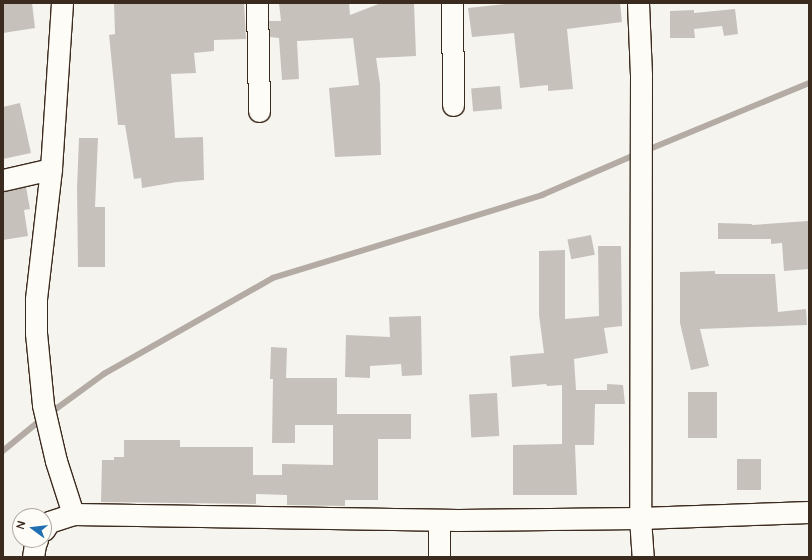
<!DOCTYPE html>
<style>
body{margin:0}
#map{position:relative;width:812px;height:560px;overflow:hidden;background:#f5f4ee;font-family:"Architects Daughter",sans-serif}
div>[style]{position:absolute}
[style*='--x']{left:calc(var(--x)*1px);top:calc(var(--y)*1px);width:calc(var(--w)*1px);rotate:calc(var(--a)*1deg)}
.stream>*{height:5.5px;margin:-2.75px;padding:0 2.75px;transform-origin:2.75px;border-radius:2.75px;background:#b4aca4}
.building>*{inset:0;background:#c7c1bb;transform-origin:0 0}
.roads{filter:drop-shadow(1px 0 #3b2a1e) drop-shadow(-1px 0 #3b2a1e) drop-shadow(0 1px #3b2a1e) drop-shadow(0 -1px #3b2a1e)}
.street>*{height:21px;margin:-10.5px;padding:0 10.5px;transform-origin:10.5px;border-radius:10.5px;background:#fdfcf7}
span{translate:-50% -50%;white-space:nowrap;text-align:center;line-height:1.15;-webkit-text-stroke:3.5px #fdfcf7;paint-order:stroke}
.frame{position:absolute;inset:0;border:4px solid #3b2a1e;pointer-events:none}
.north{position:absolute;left:12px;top:508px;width:40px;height:40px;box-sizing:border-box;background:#fdfcf7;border:1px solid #afa8a0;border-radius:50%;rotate:285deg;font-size:11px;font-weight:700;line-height:16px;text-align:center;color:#3b2a1e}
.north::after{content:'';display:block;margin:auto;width:14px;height:18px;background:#1f6fb2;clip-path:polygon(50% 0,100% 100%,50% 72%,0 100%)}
</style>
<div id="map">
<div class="stream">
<i style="--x:645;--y:151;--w:178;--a:-22.5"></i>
<i style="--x:49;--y:414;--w:68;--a:-36"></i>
<i style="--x:104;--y:374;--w:194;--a:-29.6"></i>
<i style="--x:273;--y:278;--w:282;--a:-17.1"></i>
<i style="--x:542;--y:195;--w:103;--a:-23.3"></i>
<i style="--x:3;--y:451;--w:50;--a:-39.4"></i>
</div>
<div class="building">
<i style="clip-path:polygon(3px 3px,32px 3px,35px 28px,3px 33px)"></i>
<i style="clip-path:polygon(114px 3px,244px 3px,246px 39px,214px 40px,214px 51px,194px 53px,196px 73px,171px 74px,175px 138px,203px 137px,204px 180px,177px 182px,142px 188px,141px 178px,134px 179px,125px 125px,118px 125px,109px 35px,115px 34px)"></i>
<i style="clip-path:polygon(279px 3px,349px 3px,350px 15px,381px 3px,414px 3px,416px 56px,376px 58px,380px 84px,381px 155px,335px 157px,329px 88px,359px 85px,353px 38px,297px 41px,299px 79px,282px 80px,279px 38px,270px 37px,269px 21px,281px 21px)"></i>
<i style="clip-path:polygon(514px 3px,620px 3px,622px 22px,567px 29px,573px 89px,548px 91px,548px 85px,520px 88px,514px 33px,472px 37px,468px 8px)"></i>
<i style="clip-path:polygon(735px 9px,738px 34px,724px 36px,722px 26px,694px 29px,695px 38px,670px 38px,670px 11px,694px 10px,694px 13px)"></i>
<i style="left:500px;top:86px;width:23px;height:29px;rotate:85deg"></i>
<i style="clip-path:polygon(20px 103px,31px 153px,3px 159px,3px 107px)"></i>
<i style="clip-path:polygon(79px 138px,98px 138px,95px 207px,105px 207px,105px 267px,78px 267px,77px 188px)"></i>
<i style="clip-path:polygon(26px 187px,30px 209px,24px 210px,28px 236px,3px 240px,3px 192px)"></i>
<i style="clip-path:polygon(808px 221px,809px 269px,784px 271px,782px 243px,771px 244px,771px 239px,718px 239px,718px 223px,752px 224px,752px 225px)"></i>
<i style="left:591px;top:235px;width:20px;height:24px;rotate:79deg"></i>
<i style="clip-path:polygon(598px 246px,621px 246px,622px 326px,604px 328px,608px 353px,574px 359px,576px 390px,607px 390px,607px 384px,623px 385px,625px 404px,595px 404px,594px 445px,575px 445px,577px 495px,513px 495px,513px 445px,562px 444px,562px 385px,547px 386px,546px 384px,512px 387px,510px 356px,544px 353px,539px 315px,539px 251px,565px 250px,565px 319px,599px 316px)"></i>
<i style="clip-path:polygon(715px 271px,715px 274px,775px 274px,778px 312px,806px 309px,807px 325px,700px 329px,709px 366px,691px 370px,680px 323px,680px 272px)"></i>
<i style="clip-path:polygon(421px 316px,422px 375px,402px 376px,401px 364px,370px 366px,370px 378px,345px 377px,346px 335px,390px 337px,389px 317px)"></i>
<i style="clip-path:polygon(271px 347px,287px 348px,286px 378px,337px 378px,337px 414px,411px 414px,411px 439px,378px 439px,378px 500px,345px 500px,345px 506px,287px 505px,287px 495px,256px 494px,256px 504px,101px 502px,102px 460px,114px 460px,114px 457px,124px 457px,124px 440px,180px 440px,180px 447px,253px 447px,253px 475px,282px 475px,282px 464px,333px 465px,333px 425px,295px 425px,295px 443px,272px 443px,273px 379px,270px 379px)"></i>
<i style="left:688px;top:392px;width:29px;height:46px"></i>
<i style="left:497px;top:393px;width:43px;height:28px;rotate:87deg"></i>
<i style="left:737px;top:459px;width:24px;height:31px"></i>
</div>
<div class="roads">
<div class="street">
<i style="--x:62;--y:3;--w:166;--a:93.8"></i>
<i style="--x:51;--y:169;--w:131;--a:96.6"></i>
<i style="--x:36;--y:299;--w:34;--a:90"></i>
<i style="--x:36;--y:333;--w:72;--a:84.4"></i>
<i style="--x:43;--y:405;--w:57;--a:76.9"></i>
<i style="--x:56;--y:461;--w:56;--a:72.2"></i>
<i style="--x:257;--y:3;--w:108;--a:88.9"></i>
<i style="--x:452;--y:3;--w:102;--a:89.4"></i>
<i style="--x:638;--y:3;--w:71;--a:87.6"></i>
<i style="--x:641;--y:74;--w:444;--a:90.1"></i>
<i style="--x:640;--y:518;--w:39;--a:86"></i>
<i style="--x:3;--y:180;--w:49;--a:-12.9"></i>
<i style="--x:44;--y:530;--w:9;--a:-58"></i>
<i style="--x:49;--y:522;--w:25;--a:-18"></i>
<i style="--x:73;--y:514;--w:385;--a:0.9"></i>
<i style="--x:458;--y:520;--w:182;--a:-0.6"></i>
<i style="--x:640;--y:518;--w:169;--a:-2"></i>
<i style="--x:33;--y:557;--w:13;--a:-81"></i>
<i style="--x:35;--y:544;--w:4;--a:-63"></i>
<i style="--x:439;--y:557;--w:37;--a:-90"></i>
</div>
</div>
<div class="frame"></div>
<div class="north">N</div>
</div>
